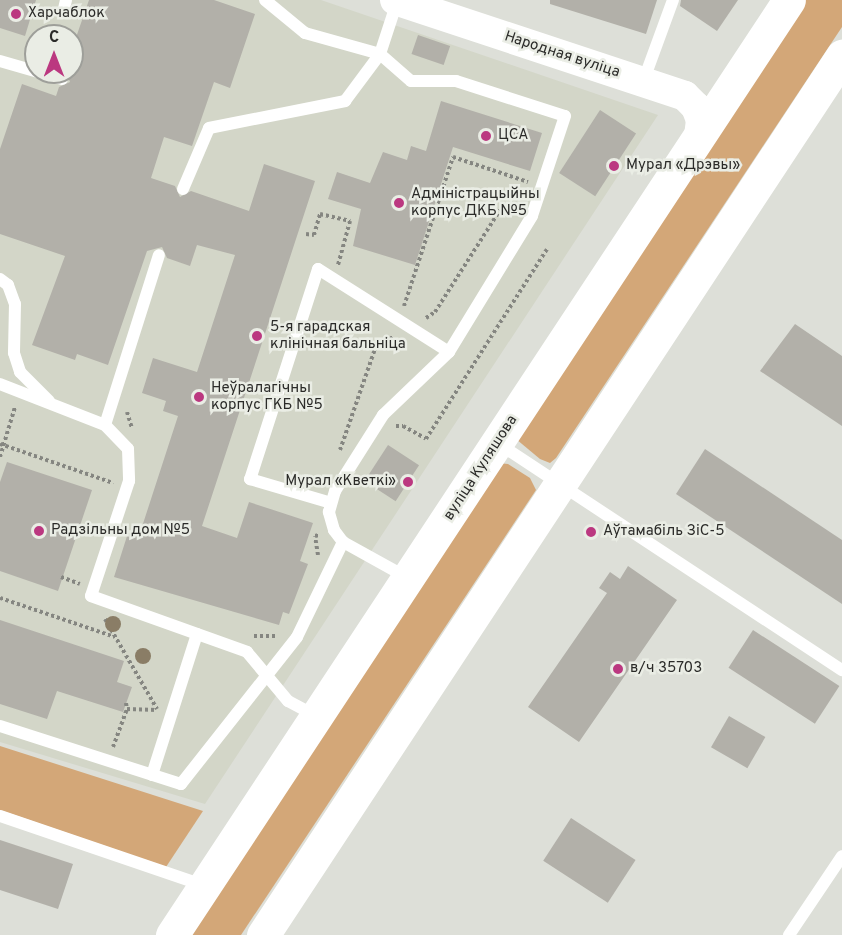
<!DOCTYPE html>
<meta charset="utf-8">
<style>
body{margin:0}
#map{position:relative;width:842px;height:935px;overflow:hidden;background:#dddfd8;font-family:Overpass,sans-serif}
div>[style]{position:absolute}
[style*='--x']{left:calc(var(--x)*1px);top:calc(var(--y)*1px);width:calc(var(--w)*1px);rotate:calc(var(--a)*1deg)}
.built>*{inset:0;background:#d3d6c8}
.green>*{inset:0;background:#d3a778}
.building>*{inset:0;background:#b2b0a9;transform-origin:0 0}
.path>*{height:4px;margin-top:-2px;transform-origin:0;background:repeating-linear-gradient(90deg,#858681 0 3px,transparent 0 6px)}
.service>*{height:12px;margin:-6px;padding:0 6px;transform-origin:6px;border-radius:6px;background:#fff}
.tertiary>*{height:30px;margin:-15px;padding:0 15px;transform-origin:15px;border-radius:15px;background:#fff}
.secondary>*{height:33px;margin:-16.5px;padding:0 16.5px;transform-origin:16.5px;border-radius:16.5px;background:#fff}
.trees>*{width:16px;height:16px;margin:-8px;border-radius:50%;background:#8a7d66}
.dots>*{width:16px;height:16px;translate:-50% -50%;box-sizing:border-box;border:3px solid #eaede5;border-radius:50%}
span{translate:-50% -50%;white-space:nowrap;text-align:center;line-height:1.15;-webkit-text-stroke:5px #eaede5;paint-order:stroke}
.poi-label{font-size:15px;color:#2b2b29}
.left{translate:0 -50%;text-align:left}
.right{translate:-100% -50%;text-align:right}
.street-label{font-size:15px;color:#2b2b29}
.north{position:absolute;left:24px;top:24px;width:60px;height:60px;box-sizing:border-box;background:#eaede5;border:2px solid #9e9f9a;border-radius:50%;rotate:0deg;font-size:16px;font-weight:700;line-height:24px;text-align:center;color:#2b2b29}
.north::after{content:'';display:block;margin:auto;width:21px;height:27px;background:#bb3880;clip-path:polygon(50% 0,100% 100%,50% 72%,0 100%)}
</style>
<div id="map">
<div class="built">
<i style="clip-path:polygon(evenodd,0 0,321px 0,658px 115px,205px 804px,0 742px,0 0,36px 36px,72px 36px,72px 72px,36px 72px,36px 36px)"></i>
</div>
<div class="green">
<i style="clip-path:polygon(802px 0,842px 0,842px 27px,556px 458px,550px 463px,540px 459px,516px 439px)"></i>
<i style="clip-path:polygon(498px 463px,508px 464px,530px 478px,536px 490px,241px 935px,184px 935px)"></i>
<i style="clip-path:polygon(0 746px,203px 811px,166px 867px,0 810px)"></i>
</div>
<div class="building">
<i style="clip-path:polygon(0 0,36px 0,25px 36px,0 28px)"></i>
<i style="clip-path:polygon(89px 0,214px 0,255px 14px,230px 88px,214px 82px,192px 146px,164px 137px,151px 178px,175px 186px,180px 197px,191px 191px,249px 211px,264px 164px,315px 181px,202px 526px,237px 538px,249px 502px,313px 523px,300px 561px,308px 564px,289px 614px,283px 612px,279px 625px,114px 577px,128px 533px,139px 536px,178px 416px,163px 411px,166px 401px,142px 393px,153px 358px,197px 372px,235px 255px,197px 245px,190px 266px,167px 258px,162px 247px,147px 251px,108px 365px,77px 354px,75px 360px,32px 345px,65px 256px,0 234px,0 149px,22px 84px,56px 96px,59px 87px,70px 82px,66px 72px,72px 72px,72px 49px)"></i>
<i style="clip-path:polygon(550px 0,657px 0,646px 34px,550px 4px)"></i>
<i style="clip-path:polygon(681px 0,738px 0,717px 31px,680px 6px)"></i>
<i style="left:418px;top:35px;width:34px;height:20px;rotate:19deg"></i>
<i style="clip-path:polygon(441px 101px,542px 133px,530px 171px,453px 147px,415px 265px,353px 246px,361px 209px,328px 199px,337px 172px,370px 183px,383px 152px,407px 160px,411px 146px,426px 151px)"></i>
<i style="left:600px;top:110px;width:43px;height:75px;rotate:33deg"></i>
<i style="clip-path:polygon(795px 324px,842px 356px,842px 426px,760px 371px)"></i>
<i style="left:388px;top:445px;width:37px;height:43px;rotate:33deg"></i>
<i style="clip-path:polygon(705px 449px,842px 540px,842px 604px,676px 494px)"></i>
<i style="clip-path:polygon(7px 462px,92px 490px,58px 591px,0 571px,0 482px)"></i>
<i style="clip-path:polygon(628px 566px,677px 600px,579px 742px,528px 707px,607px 593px,599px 588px,610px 572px,620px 579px)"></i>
<i style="clip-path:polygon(0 620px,124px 661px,117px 682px,132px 687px,123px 712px,57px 691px,47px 719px,0 704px)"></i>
<i style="left:753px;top:630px;width:103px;height:45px;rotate:33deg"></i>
<i style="left:729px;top:716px;width:42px;height:36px;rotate:30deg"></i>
<i style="left:571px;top:818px;width:77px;height:51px;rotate:33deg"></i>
<i style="clip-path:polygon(0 840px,73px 864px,58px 909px,0 890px)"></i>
</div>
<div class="path">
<i style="--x:306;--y:234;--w:8;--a:7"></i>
<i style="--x:314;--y:235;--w:22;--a:-74"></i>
<i style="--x:320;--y:214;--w:31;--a:13"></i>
<i style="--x:350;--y:221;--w:46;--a:105.3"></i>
<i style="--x:404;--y:306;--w:157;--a:-71.8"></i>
<i style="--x:453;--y:157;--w:79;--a:18.4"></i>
<i style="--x:426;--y:318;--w:11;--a:-34"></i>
<i style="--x:435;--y:312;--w:121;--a:-57.5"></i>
<i style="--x:127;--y:412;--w:17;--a:73"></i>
<i style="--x:396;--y:426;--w:7;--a:0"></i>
<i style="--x:403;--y:426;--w:26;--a:29"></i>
<i style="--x:426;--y:439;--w:225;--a:-57.5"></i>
<i style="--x:0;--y:444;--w:120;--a:19"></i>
<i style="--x:340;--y:450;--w:107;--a:-70.9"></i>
<i style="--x:375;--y:349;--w:23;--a:-34"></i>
<i style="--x:0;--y:457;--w:52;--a:-73.3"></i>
<i style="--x:318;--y:555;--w:19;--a:-99"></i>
<i style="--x:315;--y:536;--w:4;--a:-14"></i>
<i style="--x:61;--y:577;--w:20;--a:20"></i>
<i style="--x:0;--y:598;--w:121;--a:18.7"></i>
<i style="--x:105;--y:619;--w:104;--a:60"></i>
<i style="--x:254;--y:636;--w:22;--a:0"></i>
<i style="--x:126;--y:703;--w:6;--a:81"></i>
<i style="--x:113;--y:747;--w:40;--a:-69.8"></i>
<i style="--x:127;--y:709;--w:30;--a:2"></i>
</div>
<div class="service">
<i style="--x:265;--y:0;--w:52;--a:39.5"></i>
<i style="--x:305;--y:33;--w:78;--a:15.6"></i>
<i style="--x:380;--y:54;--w:55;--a:-71.9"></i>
<i style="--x:63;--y:13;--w:13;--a:-77"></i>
<i style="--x:0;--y:61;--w:37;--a:16"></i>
<i style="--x:38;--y:72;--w:25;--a:16"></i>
<i style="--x:643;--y:82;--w:87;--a:-69.9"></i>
<i style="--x:183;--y:189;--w:66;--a:-66.9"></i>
<i style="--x:209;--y:128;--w:139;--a:-11.2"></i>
<i style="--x:345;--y:101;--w:59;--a:-53.3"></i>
<i style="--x:380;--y:54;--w:41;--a:41.1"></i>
<i style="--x:411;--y:81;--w:45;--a:0"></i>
<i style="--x:456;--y:81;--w:114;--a:17.8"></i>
<i style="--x:565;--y:116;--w:105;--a:108.3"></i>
<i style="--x:532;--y:216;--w:159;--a:121.4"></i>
<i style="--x:449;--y:352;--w:155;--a:-147.6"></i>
<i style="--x:318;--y:269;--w:221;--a:107.9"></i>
<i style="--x:250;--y:479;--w:84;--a:16.5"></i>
<i style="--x:0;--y:279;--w:10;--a:37"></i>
<i style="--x:8;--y:285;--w:20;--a:70"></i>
<i style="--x:15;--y:304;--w:49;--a:91.2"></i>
<i style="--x:14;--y:353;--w:20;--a:72"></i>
<i style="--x:20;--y:372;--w:41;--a:45"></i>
<i style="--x:0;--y:384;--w:113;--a:21.3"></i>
<i style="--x:105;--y:425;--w:33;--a:46"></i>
<i style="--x:128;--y:449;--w:32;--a:88"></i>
<i style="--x:129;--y:481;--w:121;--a:108.3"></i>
<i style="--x:91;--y:596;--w:166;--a:19.7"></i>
<i style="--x:247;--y:652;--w:64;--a:50.1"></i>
<i style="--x:288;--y:701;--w:32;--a:28"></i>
<i style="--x:105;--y:425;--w:178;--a:-72.4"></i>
<i style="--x:499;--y:444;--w:411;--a:33.4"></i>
<i style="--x:408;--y:578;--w:74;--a:-151"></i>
<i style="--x:343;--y:542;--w:15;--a:-127"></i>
<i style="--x:334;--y:530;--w:19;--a:-106"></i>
<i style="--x:329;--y:512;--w:22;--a:-74"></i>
<i style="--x:335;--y:491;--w:90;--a:-57.7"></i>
<i style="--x:383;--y:415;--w:91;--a:-43.7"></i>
<i style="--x:0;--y:726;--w:190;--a:17.8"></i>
<i style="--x:181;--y:784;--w:187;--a:-51.7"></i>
<i style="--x:297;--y:637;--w:106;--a:-64.2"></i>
<i style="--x:152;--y:775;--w:148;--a:-72.3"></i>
<i style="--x:0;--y:816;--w:214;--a:18.8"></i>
<i style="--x:789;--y:935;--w:95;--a:-56.1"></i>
</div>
<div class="tertiary">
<i style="--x:395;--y:0;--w:305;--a:18.3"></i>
<i style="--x:685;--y:96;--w:16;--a:45"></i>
<i style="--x:696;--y:107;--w:14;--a:69"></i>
<i style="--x:701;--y:120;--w:16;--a:97"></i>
</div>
<div class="secondary">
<i style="--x:172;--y:935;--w:1120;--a:-56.58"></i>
<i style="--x:263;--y:935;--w:1053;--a:-56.63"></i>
</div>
<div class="trees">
<i style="left:113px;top:624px"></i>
<i style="left:143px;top:656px"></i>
</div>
<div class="dots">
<i style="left:16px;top:14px;background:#bb3880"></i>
<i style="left:486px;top:136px;background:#bb3880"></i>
<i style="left:614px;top:166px;background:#bb3880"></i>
<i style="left:399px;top:203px;background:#bb3880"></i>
<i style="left:257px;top:336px;background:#bb3880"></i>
<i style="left:199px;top:397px;background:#bb3880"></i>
<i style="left:408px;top:482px;background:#bb3880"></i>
<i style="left:39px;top:531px;background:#bb3880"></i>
<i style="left:591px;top:532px;background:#bb3880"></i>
<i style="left:618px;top:669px;background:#bb3880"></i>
</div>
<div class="poi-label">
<span class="left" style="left:28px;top:14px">Харчаблок</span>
<span class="left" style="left:498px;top:136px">ЦСА</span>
<span class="left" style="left:626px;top:166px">Мурал «Дрэвы»</span>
<span class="left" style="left:411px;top:203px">Адміністрацыйны<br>корпус ДКБ №5</span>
<span class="left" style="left:270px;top:336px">5-я гарадская<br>клінічная бальніца</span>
<span class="left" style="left:211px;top:397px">Неўралагічны<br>корпус ГКБ №5</span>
<span class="right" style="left:396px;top:482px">Мурал «Кветкі»</span>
<span class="left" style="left:51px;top:531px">Радзільны дом №5</span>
<span class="left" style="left:603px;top:532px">Аўтамабіль ЗіС-5</span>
<span class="left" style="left:630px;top:669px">в/ч 35703</span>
</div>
<div class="street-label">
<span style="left:562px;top:55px;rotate:18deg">Народная вуліца</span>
<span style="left:481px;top:468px;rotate:-57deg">вуліца Куляшова</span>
</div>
<div class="north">С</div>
</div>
